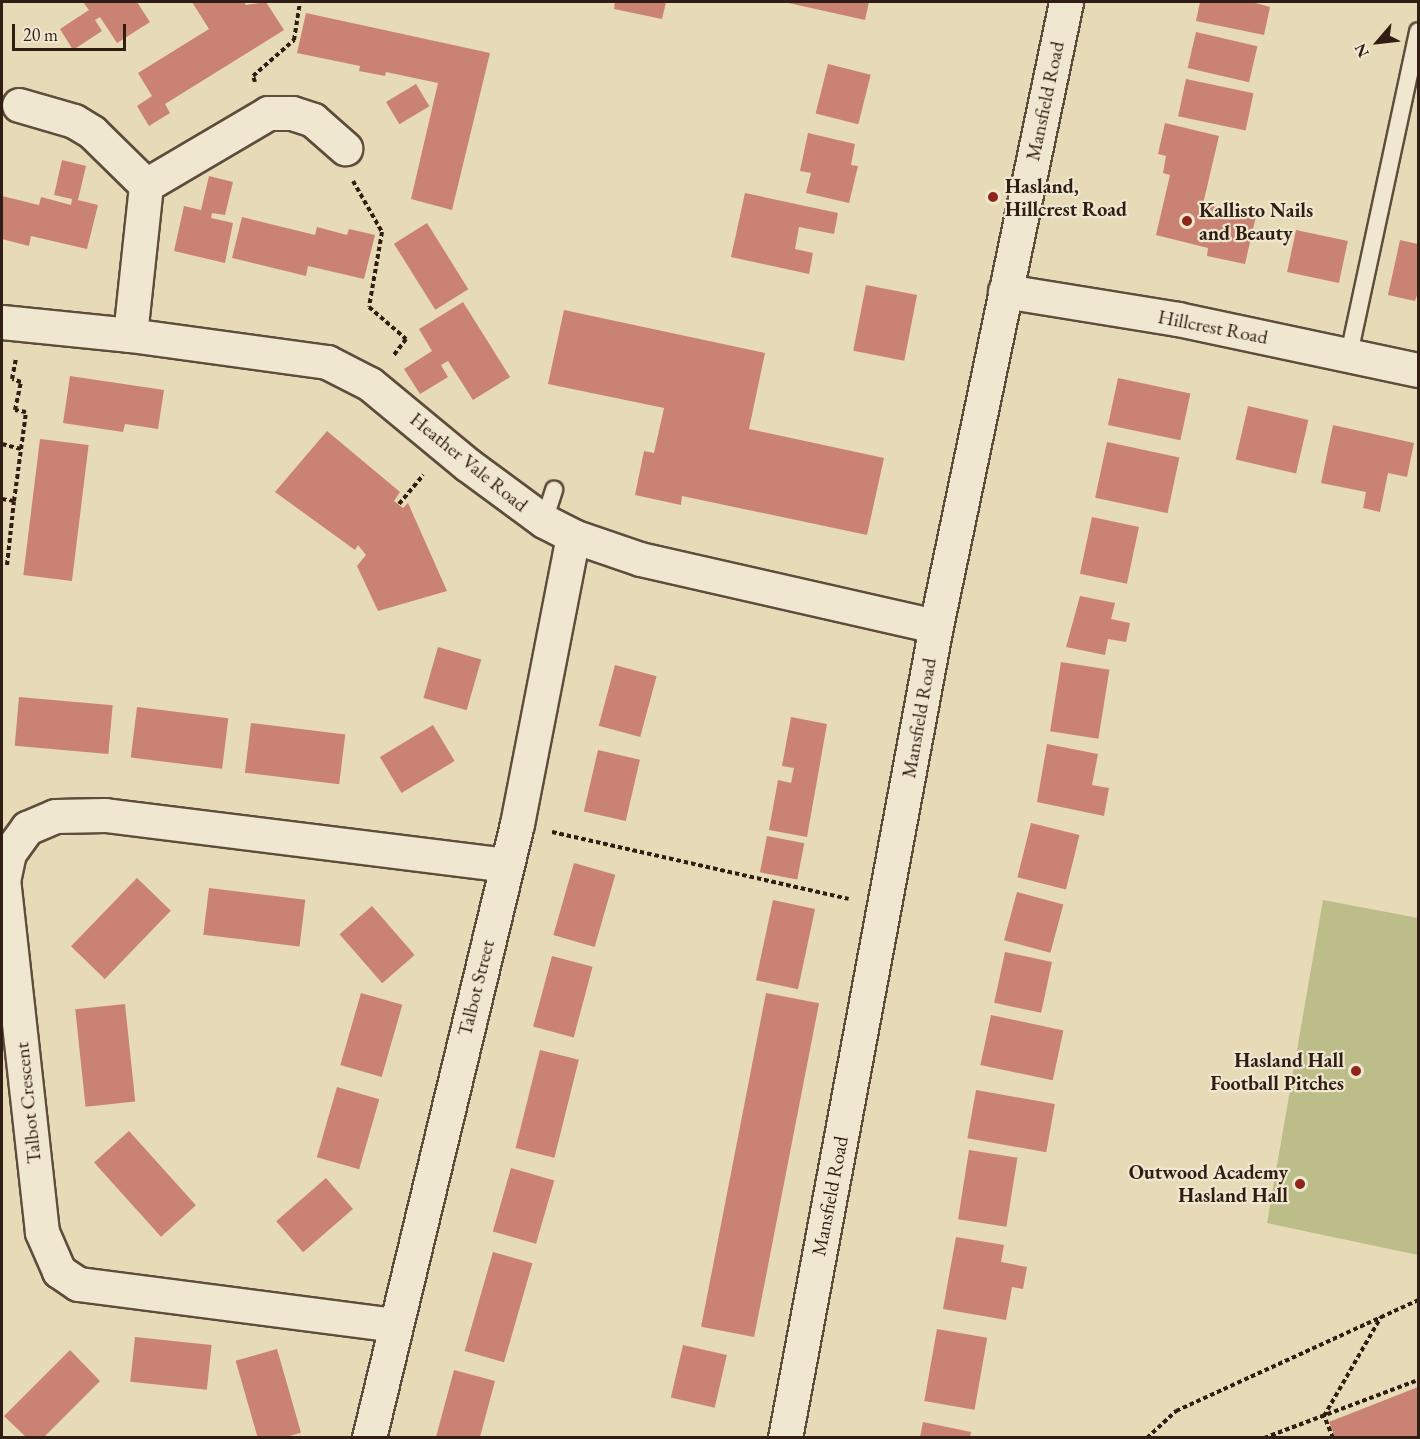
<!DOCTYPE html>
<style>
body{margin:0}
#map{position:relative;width:1420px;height:1439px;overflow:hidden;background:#e7dab6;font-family:"EB Garamond",serif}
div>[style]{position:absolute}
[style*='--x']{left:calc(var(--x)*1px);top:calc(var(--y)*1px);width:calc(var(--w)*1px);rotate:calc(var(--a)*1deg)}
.green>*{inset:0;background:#bcbd89}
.building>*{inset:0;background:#ca8372;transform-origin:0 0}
.path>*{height:4px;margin-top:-2px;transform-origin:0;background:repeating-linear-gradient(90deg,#301d13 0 4.5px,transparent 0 7.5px)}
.roads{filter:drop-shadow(2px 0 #5e4c3c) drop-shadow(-2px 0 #5e4c3c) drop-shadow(0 2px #5e4c3c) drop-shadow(0 -2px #5e4c3c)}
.lane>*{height:16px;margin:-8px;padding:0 8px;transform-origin:8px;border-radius:8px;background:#efe7d0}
.street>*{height:33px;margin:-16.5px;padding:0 16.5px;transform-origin:16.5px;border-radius:16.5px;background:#efe7d0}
.secondary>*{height:33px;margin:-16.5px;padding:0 16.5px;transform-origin:16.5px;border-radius:16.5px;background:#efe7d0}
.dots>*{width:16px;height:16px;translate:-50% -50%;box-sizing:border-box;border:3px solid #efe7d0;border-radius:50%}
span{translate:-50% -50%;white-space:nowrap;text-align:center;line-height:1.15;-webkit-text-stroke:4.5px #efe7d0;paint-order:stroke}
.street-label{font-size:20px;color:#301d13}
.poi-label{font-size:20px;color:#301d13;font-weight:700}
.left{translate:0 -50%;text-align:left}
.right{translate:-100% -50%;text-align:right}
.frame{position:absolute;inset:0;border:3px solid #301d13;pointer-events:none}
.north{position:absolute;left:1348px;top:12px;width:60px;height:60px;-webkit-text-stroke:4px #efe7d0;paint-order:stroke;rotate:242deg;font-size:16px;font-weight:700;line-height:24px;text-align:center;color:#301d13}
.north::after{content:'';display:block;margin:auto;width:21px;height:27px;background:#301d13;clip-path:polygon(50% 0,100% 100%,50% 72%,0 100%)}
.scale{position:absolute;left:12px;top:24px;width:114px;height:27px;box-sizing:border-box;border:3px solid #301d13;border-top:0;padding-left:8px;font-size:18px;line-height:21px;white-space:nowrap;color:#301d13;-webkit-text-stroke:4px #efe7d0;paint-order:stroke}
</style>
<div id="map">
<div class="green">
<i style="clip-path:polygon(1323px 900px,1418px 918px,1418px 1255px,1267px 1223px)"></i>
</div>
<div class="building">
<i style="clip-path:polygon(83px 2px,137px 2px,150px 22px,117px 43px,100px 17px,95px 20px,102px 31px,73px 50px,60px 29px,89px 10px)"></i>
<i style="clip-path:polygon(192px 2px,244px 2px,246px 5px,266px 2px,284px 30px,165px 104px,170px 113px,149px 126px,137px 106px,152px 96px,138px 73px,209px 29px)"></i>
<i style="clip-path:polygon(615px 2px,666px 2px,662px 19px,614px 9px)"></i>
<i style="clip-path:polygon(784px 2px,869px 2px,865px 20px)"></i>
<i style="clip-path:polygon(1200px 2px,1252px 2px,1270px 7px,1264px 35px,1196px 21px)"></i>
<i style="clip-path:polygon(306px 13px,490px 53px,452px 210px,411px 199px,438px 83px,386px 72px,385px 76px,359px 71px,360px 66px,297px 53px)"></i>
<i style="left:1196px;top:32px;width:63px;height:37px;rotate:13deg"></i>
<i style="left:828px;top:64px;width:44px;height:51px;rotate:14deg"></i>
<i style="left:1186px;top:79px;width:69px;height:38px;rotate:12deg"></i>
<i style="left:416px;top:84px;width:26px;height:35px;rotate:59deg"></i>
<i style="clip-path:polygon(1165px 123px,1219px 136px,1203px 204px,1256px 216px,1245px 264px,1207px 256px,1208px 248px,1156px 235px,1170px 175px,1163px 173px,1166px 156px,1158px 154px)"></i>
<i style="clip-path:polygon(808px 133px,855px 144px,851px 165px,858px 166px,849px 203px,806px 193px,811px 173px,800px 171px)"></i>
<i style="clip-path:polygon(62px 160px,86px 166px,78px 200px,98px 205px,87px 249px,31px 236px,29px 246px,2px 239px,2px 196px,39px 205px,41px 197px,71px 205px,72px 199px,54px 195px)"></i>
<i style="clip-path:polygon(209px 176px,233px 182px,225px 215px,212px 213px,211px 218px,233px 223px,225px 263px,174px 251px,184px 206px,201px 210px)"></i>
<i style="clip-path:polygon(745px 193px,838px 213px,834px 234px,799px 227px,795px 249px,813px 253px,809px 274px,731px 257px)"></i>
<i style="clip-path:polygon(242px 217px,315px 235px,317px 227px,347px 235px,349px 229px,375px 235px,364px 279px,308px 266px,306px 276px,232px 258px)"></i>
<i style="left:427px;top:223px;width:78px;height:39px;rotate:58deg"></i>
<i style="left:1296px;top:230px;width:53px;height:43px;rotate:12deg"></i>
<i style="clip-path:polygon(1400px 240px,1418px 244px,1418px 293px,1415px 301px,1388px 295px)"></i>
<i style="left:866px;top:285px;width:52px;height:67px;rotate:11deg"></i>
<i style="clip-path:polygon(463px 302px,510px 377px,473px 400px,448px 361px,441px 365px,448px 377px,420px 394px,404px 369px,432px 351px,419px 329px)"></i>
<i style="clip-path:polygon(564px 310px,765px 353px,749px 429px,884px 458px,867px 535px,682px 496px,681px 505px,635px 495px,644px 451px,654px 453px,664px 408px,548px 384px)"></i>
<i style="clip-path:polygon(70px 376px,164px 390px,158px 429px,125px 424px,123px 432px,63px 423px)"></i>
<i style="left:1118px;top:378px;width:74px;height:48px;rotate:12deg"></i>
<i style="left:1248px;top:406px;width:62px;height:55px;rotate:13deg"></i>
<i style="clip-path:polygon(1333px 425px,1414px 443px,1407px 477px,1388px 473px,1380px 512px,1363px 508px,1366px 492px,1321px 483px)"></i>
<i style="clip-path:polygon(327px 431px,400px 492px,394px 501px,403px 508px,408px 503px,447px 591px,378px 611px,357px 566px,366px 555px,358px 545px,355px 550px,275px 492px)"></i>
<i style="left:40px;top:439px;width:49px;height:137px;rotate:7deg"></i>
<i style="left:1107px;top:442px;width:74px;height:57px;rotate:12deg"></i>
<i style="left:1092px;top:517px;width:48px;height:58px;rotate:12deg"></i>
<i style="clip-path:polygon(1080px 596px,1115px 603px,1111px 619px,1130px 623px,1126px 642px,1108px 639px,1105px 655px,1066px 647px)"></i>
<i style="left:438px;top:647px;width:45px;height:53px;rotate:16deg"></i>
<i style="left:1061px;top:662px;width:49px;height:70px;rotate:9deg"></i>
<i style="left:615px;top:665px;width:43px;height:63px;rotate:15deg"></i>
<i style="left:19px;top:697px;width:94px;height:49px;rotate:5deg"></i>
<i style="left:137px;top:707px;width:92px;height:51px;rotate:7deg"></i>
<i style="clip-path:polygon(791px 717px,827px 724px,807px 837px,769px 830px,778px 780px,791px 783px,794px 768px,782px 766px)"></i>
<i style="left:251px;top:723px;width:95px;height:50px;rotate:7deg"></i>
<i style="left:433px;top:725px;width:42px;height:62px;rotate:59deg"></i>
<i style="clip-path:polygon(1047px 744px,1098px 754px,1092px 785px,1109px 788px,1104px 816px,1037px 802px)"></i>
<i style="left:598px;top:750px;width:43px;height:63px;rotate:13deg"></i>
<i style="left:1031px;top:823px;width:50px;height:56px;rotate:14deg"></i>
<i style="left:767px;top:836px;width:38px;height:37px;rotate:11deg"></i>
<i style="left:574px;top:863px;width:43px;height:75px;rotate:16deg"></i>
<i style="left:137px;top:878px;width:47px;height:95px;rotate:44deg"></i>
<i style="left:209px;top:888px;width:97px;height:47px;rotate:7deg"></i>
<i style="left:1017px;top:892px;width:48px;height:50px;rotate:15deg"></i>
<i style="left:773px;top:900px;width:43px;height:82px;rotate:12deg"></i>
<i style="left:372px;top:906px;width:65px;height:43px;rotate:49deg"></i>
<i style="left:1005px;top:952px;width:48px;height:52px;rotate:12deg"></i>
<i style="left:552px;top:956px;width:42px;height:73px;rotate:15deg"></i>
<i style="left:361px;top:993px;width:43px;height:75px;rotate:16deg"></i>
<i style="left:766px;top:993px;width:54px;height:340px;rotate:11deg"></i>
<i style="left:125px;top:1004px;width:98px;height:50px;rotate:84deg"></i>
<i style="left:991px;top:1015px;width:74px;height:51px;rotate:12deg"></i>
<i style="left:540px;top:1050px;width:40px;height:101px;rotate:14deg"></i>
<i style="left:337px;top:1087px;width:44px;height:73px;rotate:16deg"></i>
<i style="left:976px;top:1090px;width:80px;height:49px;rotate:10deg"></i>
<i style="left:129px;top:1131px;width:100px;height:47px;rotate:48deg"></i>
<i style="left:969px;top:1150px;width:49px;height:70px;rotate:9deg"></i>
<i style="left:511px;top:1168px;width:45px;height:66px;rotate:16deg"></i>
<i style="left:326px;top:1178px;width:41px;height:66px;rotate:49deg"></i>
<i style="clip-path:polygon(956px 1237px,1004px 1245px,1001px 1262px,1027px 1267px,1023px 1289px,1012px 1287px,1006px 1320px,943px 1309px)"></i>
<i style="left:493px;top:1252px;width:41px;height:103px;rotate:16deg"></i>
<i style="left:937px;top:1329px;width:51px;height:73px;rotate:10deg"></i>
<i style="left:135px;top:1337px;width:77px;height:45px;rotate:6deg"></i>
<i style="left:683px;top:1345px;width:45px;height:54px;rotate:13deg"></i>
<i style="left:277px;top:1349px;width:87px;height:43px;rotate:74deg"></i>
<i style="clip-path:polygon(70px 1350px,100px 1381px,44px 1437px,26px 1437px,4px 1416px)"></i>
<i style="clip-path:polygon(454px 1370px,495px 1381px,480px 1437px,436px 1437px)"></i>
<i style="clip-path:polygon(1418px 1387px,1418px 1437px,1335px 1437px,1329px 1422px)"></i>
<i style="clip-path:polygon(923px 1422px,971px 1432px,970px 1437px,920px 1437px)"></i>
</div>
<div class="path">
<i style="--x:255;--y:82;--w:6;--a:-108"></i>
<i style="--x:253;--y:76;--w:55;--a:-41.3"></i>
<i style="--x:294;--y:40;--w:38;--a:-81"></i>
<i style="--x:353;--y:181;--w:59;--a:60.4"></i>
<i style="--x:382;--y:232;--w:76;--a:99.8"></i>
<i style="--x:369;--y:307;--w:49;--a:40.9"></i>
<i style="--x:406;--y:339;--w:21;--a:127"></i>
<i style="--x:2;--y:444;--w:20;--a:15"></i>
<i style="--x:2;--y:499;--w:12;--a:9"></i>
<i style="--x:14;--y:501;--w:90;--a:-82.3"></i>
<i style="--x:26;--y:412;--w:11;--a:-170"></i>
<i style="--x:15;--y:410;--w:29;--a:-78"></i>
<i style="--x:21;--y:382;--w:9;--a:-162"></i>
<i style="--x:12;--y:379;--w:21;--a:-79"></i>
<i style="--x:399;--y:504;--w:38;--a:-50"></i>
<i style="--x:7;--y:565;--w:64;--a:-83.8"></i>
<i style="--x:552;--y:832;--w:304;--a:12.7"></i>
<i style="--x:1147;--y:1438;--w:40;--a:-43"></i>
<i style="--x:1176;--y:1411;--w:266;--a:-24.6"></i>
<i style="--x:1264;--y:1438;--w:165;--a:-20.6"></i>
<i style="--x:1333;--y:1438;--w:24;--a:-112"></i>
<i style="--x:1324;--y:1416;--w:114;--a:-60.1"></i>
</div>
<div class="roads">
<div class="lane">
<i style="--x:1349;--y:354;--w:330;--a:-77.9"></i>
<i style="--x:544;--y:521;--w:33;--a:-72"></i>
</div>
<div class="street">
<i style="--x:19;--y:105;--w:57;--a:16.2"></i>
<i style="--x:74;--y:121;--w:21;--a:31"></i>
<i style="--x:92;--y:132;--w:76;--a:44.5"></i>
<i style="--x:1005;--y:291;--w:175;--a:9.2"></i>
<i style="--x:1178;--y:319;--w:245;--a:12"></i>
<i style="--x:2;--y:322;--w:129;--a:5.8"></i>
<i style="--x:130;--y:335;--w:199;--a:7.8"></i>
<i style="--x:327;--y:362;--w:48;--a:27.1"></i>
<i style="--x:370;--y:384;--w:127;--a:39.6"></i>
<i style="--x:468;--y:465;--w:94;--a:36.4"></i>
<i style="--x:544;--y:521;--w:33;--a:27"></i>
<i style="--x:573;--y:536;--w:71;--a:18.9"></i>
<i style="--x:640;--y:559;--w:303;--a:12.8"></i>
<i style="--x:130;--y:335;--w:151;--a:-83.9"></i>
<i style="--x:146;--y:185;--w:142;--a:-30.5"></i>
<i style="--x:268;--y:113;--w:24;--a:0"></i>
<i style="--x:292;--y:113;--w:22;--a:18"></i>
<i style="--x:313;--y:120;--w:43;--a:41.2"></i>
<i style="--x:395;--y:1325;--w:320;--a:-172.6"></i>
<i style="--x:78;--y:1284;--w:23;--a:-146"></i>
<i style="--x:59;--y:1271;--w:43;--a:-113.6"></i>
<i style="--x:42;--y:1232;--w:353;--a:-96.3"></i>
<i style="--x:3;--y:881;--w:29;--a:-78"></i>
<i style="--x:9;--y:853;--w:31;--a:-54"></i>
<i style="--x:27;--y:828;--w:30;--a:-23"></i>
<i style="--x:55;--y:816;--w:50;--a:-1.1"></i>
<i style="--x:105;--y:815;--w:404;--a:7.1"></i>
<i style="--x:369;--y:1438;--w:632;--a:-76.45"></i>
<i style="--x:517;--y:824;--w:293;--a:-79"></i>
</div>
<div class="secondary">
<i style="--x:785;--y:1438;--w:826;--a:-79.47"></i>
<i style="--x:936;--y:626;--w:637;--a:-78.23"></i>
</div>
</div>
<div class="dots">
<i style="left:993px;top:197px;background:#8f2418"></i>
<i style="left:1187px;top:221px;background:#8f2418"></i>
<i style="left:1356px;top:1071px;background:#8f2418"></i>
<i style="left:1300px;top:1184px;background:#8f2418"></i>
</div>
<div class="street-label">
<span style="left:1045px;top:101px;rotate:-78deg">Mansfield Road</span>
<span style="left:1213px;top:327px;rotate:11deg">Hillcrest Road</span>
<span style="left:469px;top:462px;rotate:39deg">Heather Vale Road</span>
<span style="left:919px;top:718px;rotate:-80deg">Mansfield Road</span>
<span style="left:476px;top:988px;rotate:-76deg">Talbot Street</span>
<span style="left:28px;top:1103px;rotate:-96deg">Talbot Crescent</span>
<span style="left:830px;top:1196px;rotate:-79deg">Mansfield Road</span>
</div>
<div class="poi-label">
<span class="left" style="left:1005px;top:198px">Hasland,<br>Hillcrest Road</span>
<span class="left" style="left:1199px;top:222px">Kallisto Nails<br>and Beauty</span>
<span class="right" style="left:1344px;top:1072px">Hasland Hall<br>Football Pitches</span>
<span class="right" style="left:1288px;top:1184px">Outwood Academy<br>Hasland Hall</span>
</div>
<div class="frame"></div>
<div class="north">N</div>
<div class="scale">20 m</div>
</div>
